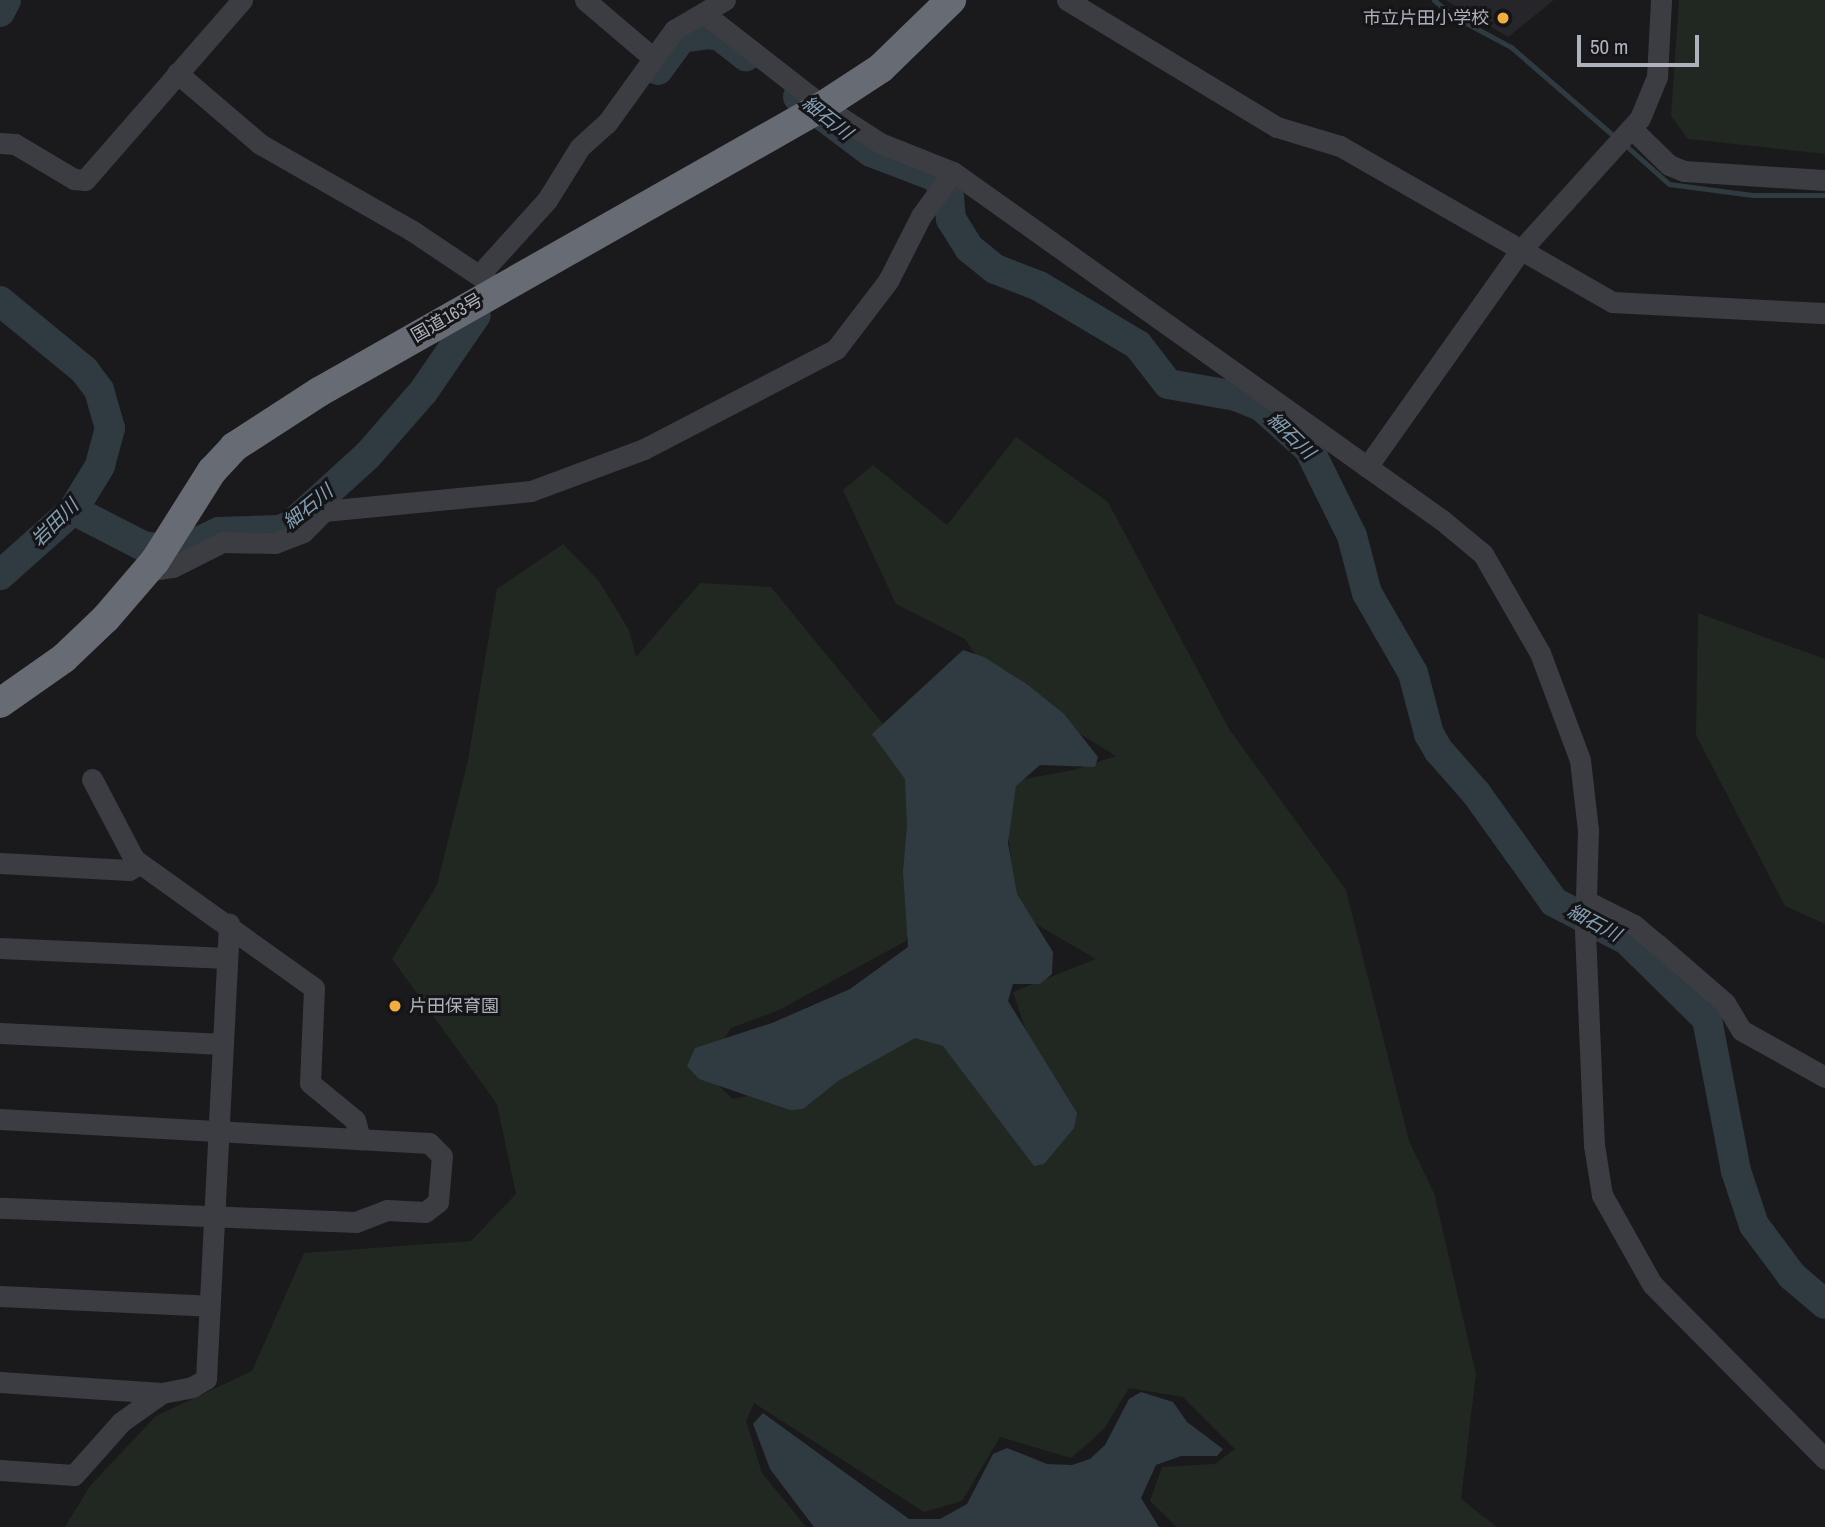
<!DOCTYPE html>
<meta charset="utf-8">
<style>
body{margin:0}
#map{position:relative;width:1825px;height:1527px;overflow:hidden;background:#1a1a1d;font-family:"Archivo Narrow","Noto Sans JP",sans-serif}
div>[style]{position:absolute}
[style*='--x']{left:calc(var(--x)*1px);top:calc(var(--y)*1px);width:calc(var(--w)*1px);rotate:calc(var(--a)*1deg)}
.built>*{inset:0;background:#26262a}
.green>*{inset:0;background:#202821}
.water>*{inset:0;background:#303a41}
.stream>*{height:5px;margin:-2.5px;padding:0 2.5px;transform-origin:2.5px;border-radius:2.5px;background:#303a41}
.river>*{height:30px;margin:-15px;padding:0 15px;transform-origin:15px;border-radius:15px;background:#303a41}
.minor>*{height:21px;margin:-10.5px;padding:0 10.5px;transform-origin:10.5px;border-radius:10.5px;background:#3b3d42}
.highway>*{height:30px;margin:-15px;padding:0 15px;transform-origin:15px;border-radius:15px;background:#676b73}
.dots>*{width:19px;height:19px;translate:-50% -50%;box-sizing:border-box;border:4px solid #151518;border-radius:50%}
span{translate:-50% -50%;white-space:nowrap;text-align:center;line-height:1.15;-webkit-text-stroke:6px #151518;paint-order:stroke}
.poi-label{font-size:18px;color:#adb2bc}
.right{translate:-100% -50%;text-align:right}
.left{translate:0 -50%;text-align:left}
.street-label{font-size:18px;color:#adb2bc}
.water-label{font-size:19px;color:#85a1b6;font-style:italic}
.scale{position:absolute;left:1577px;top:35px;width:122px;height:32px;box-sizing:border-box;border:4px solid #adb2bc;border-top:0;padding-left:9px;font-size:21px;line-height:24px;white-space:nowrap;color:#adb2bc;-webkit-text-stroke:5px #151518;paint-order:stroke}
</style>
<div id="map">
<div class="built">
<i style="clip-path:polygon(1445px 0,1554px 0,1508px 37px)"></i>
</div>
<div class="green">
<i style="clip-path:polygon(1679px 0,1825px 0,1825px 154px,1688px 139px,1671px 116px)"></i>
<i style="clip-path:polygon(1016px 437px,1108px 502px,1229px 729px,1346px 890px,1409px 1141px,1434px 1193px,1476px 1374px,1461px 1499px,1497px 1527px,1177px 1527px,1150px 1501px,1162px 1467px,1215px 1464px,1235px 1449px,1183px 1397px,1129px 1388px,1104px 1429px,1071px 1458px,1000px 1437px,962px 1501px,924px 1512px,754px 1403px,746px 1421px,762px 1473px,806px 1527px,65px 1527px,90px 1486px,156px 1416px,252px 1371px,304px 1253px,471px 1241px,516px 1194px,497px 1104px,392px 959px,437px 885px,468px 760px,497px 589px,563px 544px,598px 580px,629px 630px,636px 657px,700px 583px,771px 587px,915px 763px,926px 866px,906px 941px,779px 1010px,731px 1028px,717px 1050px,712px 1079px,733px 1099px,815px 1082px,927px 1016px,1063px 1142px,1013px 992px,1096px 959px,1017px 913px,1008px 831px,1013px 781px,1074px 770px,1116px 756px,993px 680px,965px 639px,896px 604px,843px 490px,873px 465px,947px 525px)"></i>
<i style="clip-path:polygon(1698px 613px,1825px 659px,1825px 924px,1785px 906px,1696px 735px)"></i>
</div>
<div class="water">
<i style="clip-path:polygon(963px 650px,984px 657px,1028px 685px,1064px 714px,1098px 757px,1095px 767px,1040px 765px,1016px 786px,1008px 843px,1017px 894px,1053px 952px,1052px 974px,1040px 984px,1013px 984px,1008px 1001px,1077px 1113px,1074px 1128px,1044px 1164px,1034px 1166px,943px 1046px,915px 1038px,838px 1081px,803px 1109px,790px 1110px,699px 1079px,687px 1066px,695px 1048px,772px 1023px,850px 989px,908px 947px,903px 872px,907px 826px,905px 779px,872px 734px)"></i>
<i style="clip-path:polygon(1141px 1392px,1173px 1402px,1187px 1422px,1223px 1449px,1217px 1456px,1181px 1456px,1156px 1465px,1141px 1498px,1159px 1527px,814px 1527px,770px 1469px,753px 1424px,763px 1413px,909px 1519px,940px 1519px,967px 1504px,993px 1454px,1007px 1448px,1047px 1464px,1072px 1465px,1090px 1459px,1105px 1445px,1129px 1399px)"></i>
</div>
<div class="stream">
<i style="--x:1434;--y:0;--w:25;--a:40"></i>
<i style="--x:1453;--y:16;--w:66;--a:28.1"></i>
<i style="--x:1511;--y:47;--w:139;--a:40.9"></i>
<i style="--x:1624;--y:144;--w:60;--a:41.6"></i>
<i style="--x:1669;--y:184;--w:84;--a:7.5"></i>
<i style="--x:1752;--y:195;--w:73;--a:0"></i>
</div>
<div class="river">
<i style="--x:0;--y:12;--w:13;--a:-63"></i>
<i style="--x:658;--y:70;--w:39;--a:-54"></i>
<i style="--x:681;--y:38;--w:28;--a:-8"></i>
<i style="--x:709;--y:34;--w:11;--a:10"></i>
<i style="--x:720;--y:36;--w:33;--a:38"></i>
<i style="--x:798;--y:97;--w:91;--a:37"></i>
<i style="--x:871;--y:152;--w:70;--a:21"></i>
<i style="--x:936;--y:177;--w:24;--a:57"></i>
<i style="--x:949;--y:197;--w:22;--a:85"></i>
<i style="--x:951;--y:219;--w:34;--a:58"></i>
<i style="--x:969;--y:248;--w:33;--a:39"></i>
<i style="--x:995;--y:269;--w:47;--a:21.1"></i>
<i style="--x:1039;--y:286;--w:115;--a:30.8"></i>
<i style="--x:1138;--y:345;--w:49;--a:52.4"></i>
<i style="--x:1168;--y:384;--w:69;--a:10"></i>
<i style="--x:1236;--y:396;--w:27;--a:22"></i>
<i style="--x:1261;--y:406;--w:64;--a:41.9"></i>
<i style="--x:1309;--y:449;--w:97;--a:63.7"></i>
<i style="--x:1352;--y:536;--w:59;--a:75.3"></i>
<i style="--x:1367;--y:593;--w:92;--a:60.1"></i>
<i style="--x:1413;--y:673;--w:63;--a:75.3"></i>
<i style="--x:1429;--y:734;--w:20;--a:60"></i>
<i style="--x:1439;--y:751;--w:56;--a:48.6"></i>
<i style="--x:1476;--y:793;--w:134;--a:54.4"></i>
<i style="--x:1554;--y:902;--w:82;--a:27.5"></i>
<i style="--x:1627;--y:940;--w:112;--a:44.6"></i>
<i style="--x:1707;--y:1019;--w:155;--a:79.2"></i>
<i style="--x:1736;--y:1171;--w:57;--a:71.6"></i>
<i style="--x:1754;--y:1225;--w:64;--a:53.3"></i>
<i style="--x:1792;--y:1276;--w:43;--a:40.3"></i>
<i style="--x:0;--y:301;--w:109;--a:39.4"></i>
<i style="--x:84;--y:370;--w:25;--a:53"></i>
<i style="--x:99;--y:390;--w:40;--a:74"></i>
<i style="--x:110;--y:428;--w:39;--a:105"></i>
<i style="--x:100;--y:466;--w:52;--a:121.5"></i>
<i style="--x:73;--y:510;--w:98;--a:138.3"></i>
<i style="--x:73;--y:510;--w:79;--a:27.2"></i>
<i style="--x:143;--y:546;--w:35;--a:8"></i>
<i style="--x:178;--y:551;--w:45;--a:-24.9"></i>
<i style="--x:219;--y:532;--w:60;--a:-1.9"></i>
<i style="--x:279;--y:530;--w:12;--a:-20"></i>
<i style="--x:290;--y:526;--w:105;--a:-42.3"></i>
<i style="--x:368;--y:455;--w:84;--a:-48.9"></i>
<i style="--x:423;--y:392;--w:93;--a:-55.5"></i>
</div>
<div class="minor">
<i style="--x:585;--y:0;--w:88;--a:40.4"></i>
<i style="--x:1067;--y:0;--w:245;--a:31.2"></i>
<i style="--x:1277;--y:127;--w:66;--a:16.8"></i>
<i style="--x:1340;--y:146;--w:314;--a:29.8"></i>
<i style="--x:1612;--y:302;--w:213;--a:3"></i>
<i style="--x:706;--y:15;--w:148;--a:37.9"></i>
<i style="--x:823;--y:106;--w:68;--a:33"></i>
<i style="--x:880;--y:143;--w:79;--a:21.7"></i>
<i style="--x:953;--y:172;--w:600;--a:35.44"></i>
<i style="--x:1442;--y:520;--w:53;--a:39.7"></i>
<i style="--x:1483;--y:554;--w:114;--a:60.1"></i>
<i style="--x:1540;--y:653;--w:114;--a:69.5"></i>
<i style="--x:1580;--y:760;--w:70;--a:83.5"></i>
<i style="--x:1588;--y:830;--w:101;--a:91.7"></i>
<i style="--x:1585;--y:931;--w:214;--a:87.6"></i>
<i style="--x:1594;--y:1145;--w:51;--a:80.9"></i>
<i style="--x:1602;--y:1195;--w:102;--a:60.7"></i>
<i style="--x:1652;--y:1284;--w:246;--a:45.3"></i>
<i style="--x:177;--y:73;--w:109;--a:40.5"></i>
<i style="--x:260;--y:144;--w:174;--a:29.7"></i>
<i style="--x:411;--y:230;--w:106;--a:33.8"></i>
<i style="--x:1631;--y:128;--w:53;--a:44.2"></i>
<i style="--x:1669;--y:165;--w:16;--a:22"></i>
<i style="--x:1684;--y:171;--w:141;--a:3.7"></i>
<i style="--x:0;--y:143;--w:15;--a:4"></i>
<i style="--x:15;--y:144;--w:69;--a:30.7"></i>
<i style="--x:74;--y:179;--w:11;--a:5"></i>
<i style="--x:85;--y:180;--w:239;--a:-48.9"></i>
<i style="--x:480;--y:274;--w:100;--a:-47.8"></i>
<i style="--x:547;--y:200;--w:62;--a:-58.1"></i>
<i style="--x:580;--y:147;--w:36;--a:-42"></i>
<i style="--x:607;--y:123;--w:115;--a:-54.2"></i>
<i style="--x:674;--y:30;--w:59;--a:-30.5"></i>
<i style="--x:1367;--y:467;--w:265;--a:-54.7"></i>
<i style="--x:1520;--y:251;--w:179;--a:-47.9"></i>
<i style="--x:1640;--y:118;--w:44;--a:-67.5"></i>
<i style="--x:1657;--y:77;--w:77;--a:-87"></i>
<i style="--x:147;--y:571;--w:26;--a:-9"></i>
<i style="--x:173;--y:567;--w:55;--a:-27"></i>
<i style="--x:222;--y:542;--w:53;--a:1.1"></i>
<i style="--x:275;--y:543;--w:30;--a:-21"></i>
<i style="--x:303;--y:532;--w:30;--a:-45"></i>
<i style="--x:324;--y:511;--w:208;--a:-5.5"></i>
<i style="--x:531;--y:491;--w:121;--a:-20.4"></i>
<i style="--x:644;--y:449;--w:216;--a:-27.5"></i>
<i style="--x:836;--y:349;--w:86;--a:-52.6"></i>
<i style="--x:888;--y:281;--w:73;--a:-63.1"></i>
<i style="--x:921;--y:216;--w:54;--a:-54"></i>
<i style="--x:92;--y:779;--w:90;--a:62.3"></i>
<i style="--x:134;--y:859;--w:221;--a:35.6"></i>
<i style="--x:314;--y:988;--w:95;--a:92.4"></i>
<i style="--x:310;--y:1083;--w:58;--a:39.4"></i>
<i style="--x:355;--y:1120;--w:20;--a:75"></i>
<i style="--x:0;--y:863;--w:129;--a:3.1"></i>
<i style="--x:129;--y:870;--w:12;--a:-31"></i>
<i style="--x:1586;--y:901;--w:54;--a:26.6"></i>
<i style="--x:1634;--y:925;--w:30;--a:40"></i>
<i style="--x:1657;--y:944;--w:90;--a:40.9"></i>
<i style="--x:1725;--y:1003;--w:31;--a:59"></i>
<i style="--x:1741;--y:1030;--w:96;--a:29.2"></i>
<i style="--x:0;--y:948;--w:227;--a:2.5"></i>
<i style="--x:0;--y:1033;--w:223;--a:2.8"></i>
<i style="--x:0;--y:1119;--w:430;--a:3.2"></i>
<i style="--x:429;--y:1143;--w:18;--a:45"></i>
<i style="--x:442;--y:1156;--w:46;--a:95"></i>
<i style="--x:438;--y:1202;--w:16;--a:142"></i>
<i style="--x:425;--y:1212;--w:38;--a:-177"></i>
<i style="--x:387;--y:1210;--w:33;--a:159"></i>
<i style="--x:356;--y:1222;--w:356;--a:-177.7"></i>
<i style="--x:0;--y:1296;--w:209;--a:2.7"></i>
<i style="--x:0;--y:1382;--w:162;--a:3.9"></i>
<i style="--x:0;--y:1470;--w:74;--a:3.9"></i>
<i style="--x:74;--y:1475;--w:71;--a:-48.4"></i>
<i style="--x:121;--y:1422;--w:50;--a:-35.3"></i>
<i style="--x:162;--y:1393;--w:31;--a:-11"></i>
<i style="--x:192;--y:1387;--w:16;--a:-30"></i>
<i style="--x:206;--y:1379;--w:456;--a:-87.1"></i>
</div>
<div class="highway">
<i style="--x:0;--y:703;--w:78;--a:-35.1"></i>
<i style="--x:64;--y:658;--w:58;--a:-43.6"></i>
<i style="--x:106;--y:618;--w:75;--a:-49.3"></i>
<i style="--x:155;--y:561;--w:107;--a:-57.7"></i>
<i style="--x:212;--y:471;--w:33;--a:-47"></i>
<i style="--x:234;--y:447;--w:101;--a:-32.9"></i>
<i style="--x:319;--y:392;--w:579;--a:-29.57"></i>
<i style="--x:823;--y:106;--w:69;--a:-33.2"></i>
<i style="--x:881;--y:68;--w:98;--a:-44.2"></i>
</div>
<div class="dots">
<i style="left:1503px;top:18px;background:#f1ad3e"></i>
<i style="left:395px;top:1006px;background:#f1ad3e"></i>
</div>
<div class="poi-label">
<span class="right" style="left:1489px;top:18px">市立片田小学校</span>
<span class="left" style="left:409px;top:1006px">片田保育園</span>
</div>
<div class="street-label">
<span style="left:447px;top:318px;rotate:-30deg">国道163号</span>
</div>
<div class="water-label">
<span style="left:827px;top:118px;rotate:38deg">細石川</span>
<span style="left:1291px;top:436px;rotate:44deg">細石川</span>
<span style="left:308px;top:507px;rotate:-39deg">細石川</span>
<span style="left:55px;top:523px;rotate:-45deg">岩田川</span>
<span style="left:1594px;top:923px;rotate:28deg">細石川</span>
</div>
<div class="scale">50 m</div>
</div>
